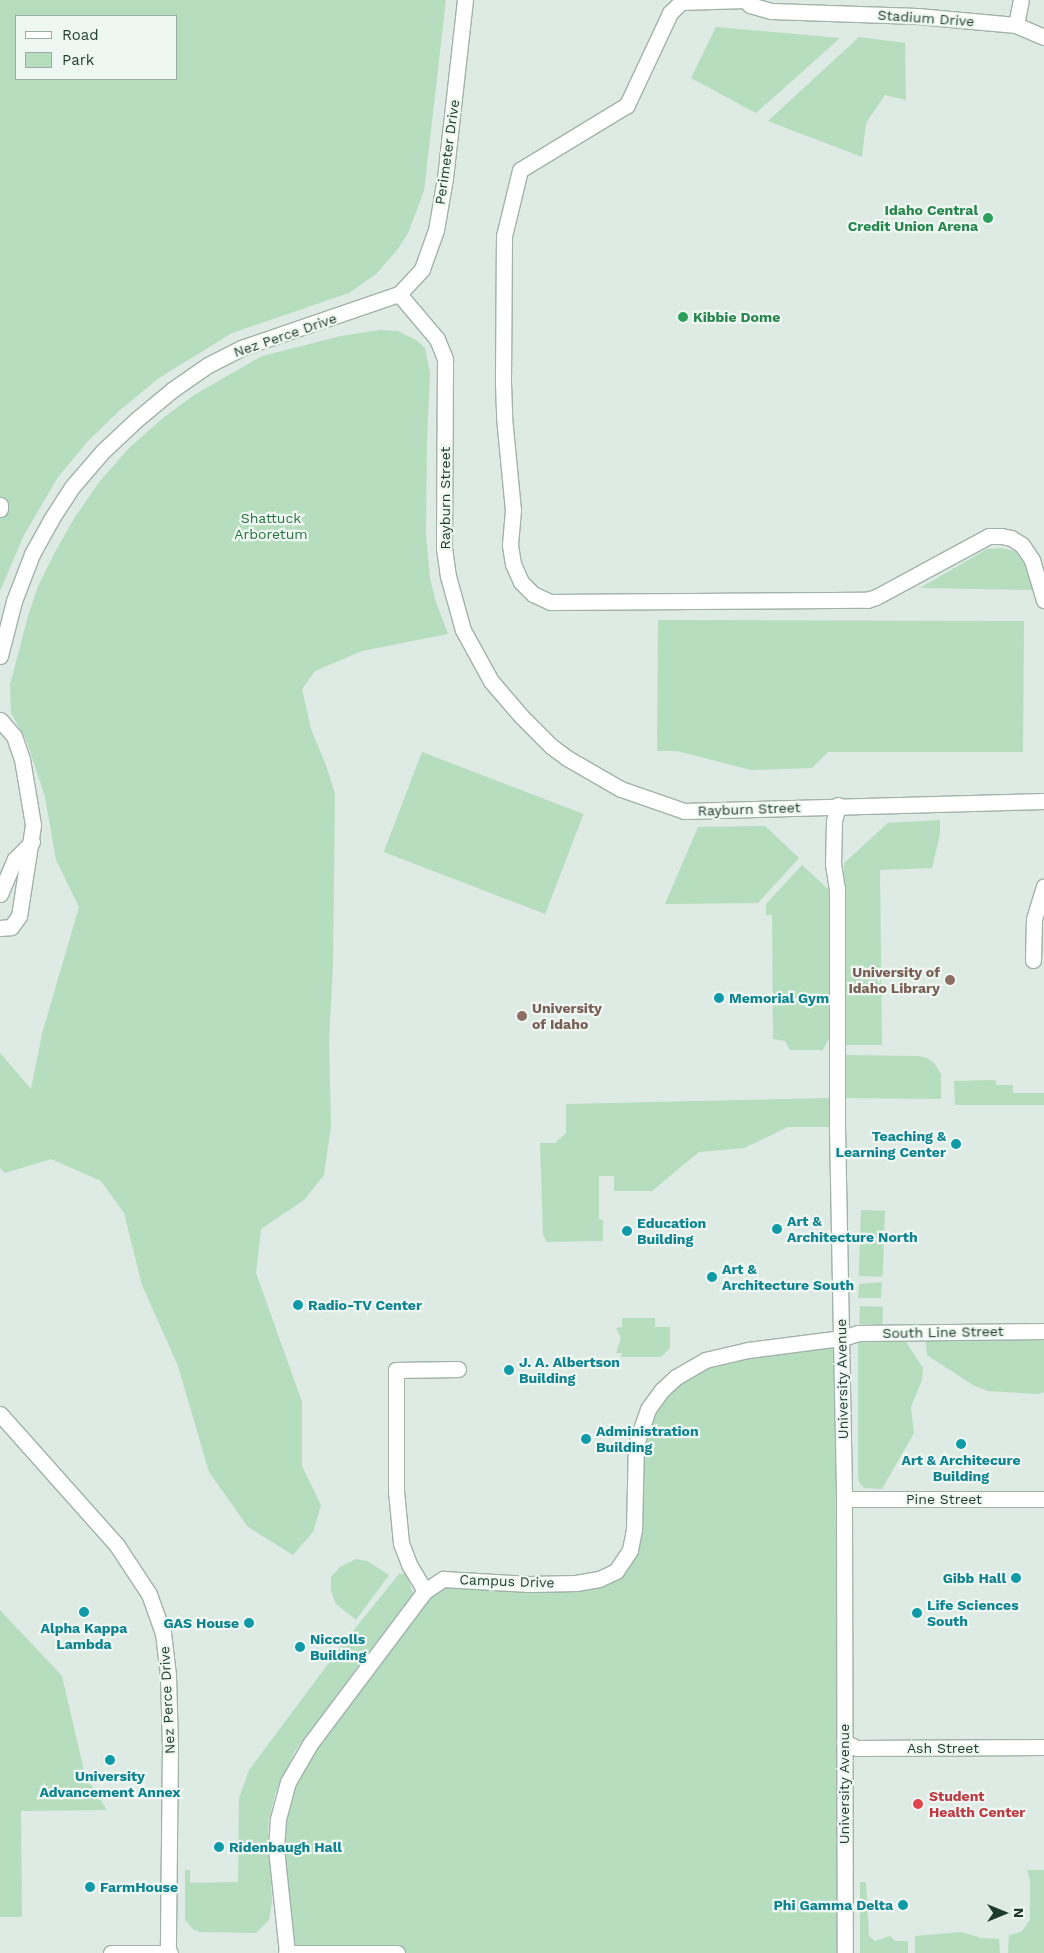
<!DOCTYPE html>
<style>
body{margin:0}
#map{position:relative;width:1044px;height:1953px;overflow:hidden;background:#deeae4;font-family:"Work Sans",sans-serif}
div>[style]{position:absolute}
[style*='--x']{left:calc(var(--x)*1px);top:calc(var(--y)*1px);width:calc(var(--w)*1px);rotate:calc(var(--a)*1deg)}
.green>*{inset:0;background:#b6ddbe;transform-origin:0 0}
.roads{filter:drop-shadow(1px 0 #a1b2ab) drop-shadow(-1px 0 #a1b2ab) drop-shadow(0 1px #a1b2ab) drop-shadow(0 -1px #a1b2ab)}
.minor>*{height:15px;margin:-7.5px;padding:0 7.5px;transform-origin:7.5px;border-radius:7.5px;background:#fff}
.dots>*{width:14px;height:14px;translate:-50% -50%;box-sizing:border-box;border:2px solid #eef7f2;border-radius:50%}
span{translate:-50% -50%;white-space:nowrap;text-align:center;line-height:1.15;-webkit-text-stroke:4.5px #eef7f2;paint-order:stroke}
.street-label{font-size:14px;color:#1f3a31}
.leisure-label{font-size:14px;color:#27864d;font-weight:700}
.right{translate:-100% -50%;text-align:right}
.left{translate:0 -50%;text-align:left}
.park-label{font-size:14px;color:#287240}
.education-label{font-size:14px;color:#785e54;font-weight:700}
.culture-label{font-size:14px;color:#0d838f;font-weight:700}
.health-label{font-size:14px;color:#be3a42;font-weight:700}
.legend{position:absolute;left:15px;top:15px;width:162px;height:65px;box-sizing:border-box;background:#eef7f2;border:1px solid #9baba5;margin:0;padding:6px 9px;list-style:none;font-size:15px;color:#1f3a31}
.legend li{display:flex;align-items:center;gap:10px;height:25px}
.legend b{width:25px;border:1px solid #9baba5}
.north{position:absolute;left:979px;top:1888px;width:50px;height:50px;-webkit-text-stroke:4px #eef7f2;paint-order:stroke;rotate:90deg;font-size:14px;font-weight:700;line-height:20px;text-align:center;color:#1f3a31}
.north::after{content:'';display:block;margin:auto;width:18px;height:22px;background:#1f3a31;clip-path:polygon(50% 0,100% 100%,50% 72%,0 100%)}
</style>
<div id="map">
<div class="green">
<i style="clip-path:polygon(evenodd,0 0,446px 0,424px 191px,408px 233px,398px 249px,376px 274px,349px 293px,232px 333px,159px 378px,120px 410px,88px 441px,58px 477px,24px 535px,0 591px,0 0,16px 16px,176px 16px,176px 79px,16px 79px,16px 16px)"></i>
<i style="clip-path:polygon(716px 27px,840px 38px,756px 113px,691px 78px)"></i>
<i style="clip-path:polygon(859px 37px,905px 43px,906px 100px,885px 95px,866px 123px,862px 157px,768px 121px)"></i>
<i style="clip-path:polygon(380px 330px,398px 331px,416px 340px,425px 348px,430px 373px,427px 441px,426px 535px,430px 578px,436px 602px,448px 634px,362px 651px,315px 671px,302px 689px,311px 729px,326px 765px,335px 794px,333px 964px,329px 1041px,331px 1126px,324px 1175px,304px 1200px,261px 1229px,256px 1273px,302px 1402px,302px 1466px,321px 1505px,313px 1532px,293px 1555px,248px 1527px,209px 1472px,178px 1366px,142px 1285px,124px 1213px,101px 1181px,51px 1159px,5px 1173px,0 1168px,0 1053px,31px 1089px,42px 1034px,79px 907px,56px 860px,45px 797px,27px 742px,11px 713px,10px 685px,28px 616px,38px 586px,55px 552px,75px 517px,100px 481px,129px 448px,163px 418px,194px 395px,262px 356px,341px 336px)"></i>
<i style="clip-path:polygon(1001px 548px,1015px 551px,1027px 568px,1034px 590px,920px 588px,987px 549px)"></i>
<i style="clip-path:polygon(658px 620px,1024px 621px,1023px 752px,828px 752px,812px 768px,751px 770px,677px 751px,657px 751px)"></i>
<i style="left:422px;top:752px;width:173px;height:107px;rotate:21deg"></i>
<i style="clip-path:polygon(940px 820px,940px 834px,932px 868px,880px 870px,882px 1045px,845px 1045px,844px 863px,888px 823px)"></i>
<i style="clip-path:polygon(765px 826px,799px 858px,758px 903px,665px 904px,698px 827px)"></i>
<i style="clip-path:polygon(802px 865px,829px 890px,830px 1037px,823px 1050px,790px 1050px,785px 1041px,773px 1039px,772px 915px,766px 915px,766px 904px)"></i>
<i style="clip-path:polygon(844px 1055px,918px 1056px,927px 1058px,935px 1064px,941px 1074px,941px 1099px,843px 1098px)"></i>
<i style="clip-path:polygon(996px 1080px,996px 1085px,1013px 1085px,1013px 1093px,1044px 1093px,1044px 1105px,955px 1105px,954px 1081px)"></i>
<i style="clip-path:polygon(831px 1098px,831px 1127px,788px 1127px,744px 1148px,699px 1152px,652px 1191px,614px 1191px,614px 1176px,599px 1176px,599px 1219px,603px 1220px,603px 1241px,547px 1242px,543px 1235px,540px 1143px,555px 1143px,566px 1133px,566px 1104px)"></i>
<i style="left:861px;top:1210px;width:24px;height:66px;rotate:2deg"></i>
<i style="clip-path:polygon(882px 1282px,881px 1298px,858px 1298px,859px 1284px)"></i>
<i style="left:860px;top:1306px;width:23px;height:18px;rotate:2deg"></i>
<i style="clip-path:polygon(622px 1318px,655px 1318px,655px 1327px,670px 1327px,670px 1348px,661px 1357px,621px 1357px,622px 1353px,616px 1353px,621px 1338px,616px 1328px,622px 1327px)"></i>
<i style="clip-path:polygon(1044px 1331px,1044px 1392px,1037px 1394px,988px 1391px,973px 1385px,927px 1355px,925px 1333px)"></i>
<i style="clip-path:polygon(858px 1333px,904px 1339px,923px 1368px,922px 1380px,911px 1407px,914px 1433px,882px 1489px,864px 1488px,859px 1482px,858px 1476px)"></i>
<i style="clip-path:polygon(842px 1338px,845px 1953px,287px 1953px,276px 1848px,288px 1782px,443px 1579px,599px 1579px,630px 1550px,633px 1507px,648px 1409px,705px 1360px)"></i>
<i style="clip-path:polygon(356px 1559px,367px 1561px,389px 1575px,356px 1620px,336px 1604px,331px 1591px,331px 1577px,340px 1567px)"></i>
<i style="clip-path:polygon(406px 1573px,413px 1593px,295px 1751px,275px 1794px,268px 1825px,272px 1902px,269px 1920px,256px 1933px,200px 1932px,193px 1929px,185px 1920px,185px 1870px,190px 1870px,190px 1883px,238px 1882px,239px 1798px,249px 1770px,349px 1636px,399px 1574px)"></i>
<i style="clip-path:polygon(0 1610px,62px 1676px,85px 1775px,107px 1810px,21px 1811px,22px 1917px,0 1917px)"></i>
<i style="clip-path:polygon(1027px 1870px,1044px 1870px,1044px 1953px,1008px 1953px,1009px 1935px,1021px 1932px,1030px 1920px,1030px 1880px)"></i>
<i style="clip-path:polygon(860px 1882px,866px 1882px,869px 1936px,875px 1941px,890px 1936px,895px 1941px,908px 1941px,908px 1953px,860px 1953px)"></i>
<i style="clip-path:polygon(961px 1932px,981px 1938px,999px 1939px,1000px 1953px,915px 1953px,915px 1936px)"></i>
</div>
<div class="roads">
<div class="minor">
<i style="--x:1016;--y:25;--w:25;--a:-79"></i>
<i style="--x:1044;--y:37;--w:30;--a:-157"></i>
<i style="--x:1016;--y:25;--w:99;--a:-174.8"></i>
<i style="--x:917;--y:16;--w:146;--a:-178"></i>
<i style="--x:771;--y:11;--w:22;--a:-164"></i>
<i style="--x:750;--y:5;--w:7;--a:-135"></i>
<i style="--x:745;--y:0;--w:64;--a:178.2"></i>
<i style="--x:681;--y:2;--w:16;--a:135"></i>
<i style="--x:670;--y:13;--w:102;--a:115.1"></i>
<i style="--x:627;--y:105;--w:125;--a:148.7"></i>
<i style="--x:520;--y:170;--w:68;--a:103.6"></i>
<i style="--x:504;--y:236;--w:147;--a:90.4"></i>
<i style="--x:503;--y:383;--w:34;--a:88"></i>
<i style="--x:504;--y:417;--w:93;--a:84.5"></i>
<i style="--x:513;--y:510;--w:35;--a:95"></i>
<i style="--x:510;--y:545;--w:19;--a:81"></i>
<i style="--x:513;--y:564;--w:20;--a:66"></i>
<i style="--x:521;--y:582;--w:17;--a:45"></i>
<i style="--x:533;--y:594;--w:19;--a:25"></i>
<i style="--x:550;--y:602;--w:317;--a:-0.4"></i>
<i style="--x:867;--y:600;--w:9;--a:-18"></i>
<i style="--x:876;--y:597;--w:128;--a:-28.4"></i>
<i style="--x:989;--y:536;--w:12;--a:0"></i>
<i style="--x:1001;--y:536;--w:10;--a:11"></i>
<i style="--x:1011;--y:538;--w:13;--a:32"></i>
<i style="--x:1022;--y:545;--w:18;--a:56"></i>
<i style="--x:1032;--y:560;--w:42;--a:73.3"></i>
<i style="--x:399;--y:294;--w:59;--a:49.8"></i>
<i style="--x:437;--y:339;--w:22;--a:68"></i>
<i style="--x:445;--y:359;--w:189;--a:90.3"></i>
<i style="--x:444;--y:548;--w:28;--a:82"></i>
<i style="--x:448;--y:576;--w:56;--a:74.5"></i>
<i style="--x:463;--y:630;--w:58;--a:61.2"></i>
<i style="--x:491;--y:681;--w:46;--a:49.4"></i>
<i style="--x:521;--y:716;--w:42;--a:45"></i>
<i style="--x:551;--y:746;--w:20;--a:37"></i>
<i style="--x:567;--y:758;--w:62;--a:29.9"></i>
<i style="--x:621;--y:789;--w:67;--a:19.2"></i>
<i style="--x:684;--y:811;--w:360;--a:-1.6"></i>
<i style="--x:0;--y:505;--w:4;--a:90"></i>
<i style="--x:0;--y:656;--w:57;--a:-75.7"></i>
<i style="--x:14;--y:601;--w:50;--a:-69"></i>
<i style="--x:32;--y:554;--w:38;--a:-61"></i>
<i style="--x:50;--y:521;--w:40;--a:-57.1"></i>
<i style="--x:72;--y:487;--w:48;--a:-49.3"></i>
<i style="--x:103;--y:451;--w:45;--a:-43.2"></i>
<i style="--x:136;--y:420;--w:47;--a:-39.8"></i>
<i style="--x:172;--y:390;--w:44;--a:-34.8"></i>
<i style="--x:208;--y:365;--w:37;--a:-27"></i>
<i style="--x:241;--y:348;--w:167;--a:-18.9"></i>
<i style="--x:399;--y:294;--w:34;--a:-47"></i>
<i style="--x:422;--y:269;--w:41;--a:-70.3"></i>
<i style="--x:436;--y:230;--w:53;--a:-80.2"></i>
<i style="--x:445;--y:178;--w:179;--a:-83.6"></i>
<i style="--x:0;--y:720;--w:21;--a:49"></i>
<i style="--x:14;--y:736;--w:24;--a:71"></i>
<i style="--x:22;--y:759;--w:67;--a:80.5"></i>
<i style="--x:33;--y:825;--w:92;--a:98.7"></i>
<i style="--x:19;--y:916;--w:14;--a:126"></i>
<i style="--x:11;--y:927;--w:11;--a:175"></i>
<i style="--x:838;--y:805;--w:16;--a:104"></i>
<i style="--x:834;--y:821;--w:43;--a:91.3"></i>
<i style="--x:833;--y:864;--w:24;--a:81"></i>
<i style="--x:837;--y:888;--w:239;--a:90"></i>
<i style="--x:837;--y:1127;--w:372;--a:88.9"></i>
<i style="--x:844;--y:1499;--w:454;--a:89.9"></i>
<i style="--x:0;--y:894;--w:38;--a:-67"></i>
<i style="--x:15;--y:859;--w:24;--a:-45"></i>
<i style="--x:1033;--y:960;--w:41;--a:-88.6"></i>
<i style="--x:1034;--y:919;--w:34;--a:-73"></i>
<i style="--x:0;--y:1414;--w:174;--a:48.3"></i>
<i style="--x:116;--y:1544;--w:60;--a:56.6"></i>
<i style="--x:149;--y:1594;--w:41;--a:70.3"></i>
<i style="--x:163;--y:1633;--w:42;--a:83.2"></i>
<i style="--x:168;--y:1675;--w:70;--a:88.4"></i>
<i style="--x:170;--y:1745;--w:208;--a:90.6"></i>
<i style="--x:844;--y:1499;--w:200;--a:0"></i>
<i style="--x:425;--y:1591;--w:31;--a:-121"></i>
<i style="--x:409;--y:1564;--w:22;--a:-111"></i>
<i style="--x:401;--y:1543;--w:52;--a:-95.5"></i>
<i style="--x:396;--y:1491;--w:121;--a:-90"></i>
<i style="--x:396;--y:1370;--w:62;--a:-0.9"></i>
<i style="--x:844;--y:1742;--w:14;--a:25"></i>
<i style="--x:857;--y:1748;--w:187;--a:-0.3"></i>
<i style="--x:111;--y:1953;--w:59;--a:0"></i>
<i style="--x:286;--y:1953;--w:111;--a:0"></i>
<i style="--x:287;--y:1953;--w:106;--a:-96"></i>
<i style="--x:276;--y:1848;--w:29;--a:-86"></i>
<i style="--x:278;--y:1819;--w:38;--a:-75"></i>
<i style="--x:288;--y:1782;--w:44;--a:-59.9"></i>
<i style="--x:310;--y:1744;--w:191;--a:-53.1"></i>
<i style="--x:425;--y:1591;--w:22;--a:-34"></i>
<i style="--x:443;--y:1579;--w:86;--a:3.3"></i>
<i style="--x:529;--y:1584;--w:47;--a:-1.2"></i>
<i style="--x:576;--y:1583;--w:23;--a:-10"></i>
<i style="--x:599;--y:1579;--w:19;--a:-25"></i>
<i style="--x:616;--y:1571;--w:25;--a:-56"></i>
<i style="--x:630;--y:1550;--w:20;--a:-79"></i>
<i style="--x:634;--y:1530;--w:86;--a:-88.7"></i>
<i style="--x:636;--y:1444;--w:37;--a:-71"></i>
<i style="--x:648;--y:1409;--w:24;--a:-54"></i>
<i style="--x:662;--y:1390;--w:19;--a:-43"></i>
<i style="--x:676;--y:1377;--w:34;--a:-30"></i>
<i style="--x:705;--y:1360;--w:44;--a:-13.1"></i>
<i style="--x:748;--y:1350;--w:95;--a:-7.3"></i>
<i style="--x:842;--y:1338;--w:17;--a:-17"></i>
<i style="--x:858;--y:1333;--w:186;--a:-0.6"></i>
</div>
</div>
<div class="dots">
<i style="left:988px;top:218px;background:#2e9e5b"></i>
<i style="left:683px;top:317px;background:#2e9e5b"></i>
<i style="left:950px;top:980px;background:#8d6e63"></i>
<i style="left:719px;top:998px;background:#0f9aa8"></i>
<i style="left:522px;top:1016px;background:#8d6e63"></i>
<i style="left:956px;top:1144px;background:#0f9aa8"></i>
<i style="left:777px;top:1229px;background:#0f9aa8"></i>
<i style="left:627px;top:1231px;background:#0f9aa8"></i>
<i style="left:712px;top:1277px;background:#0f9aa8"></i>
<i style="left:298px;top:1305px;background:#0f9aa8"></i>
<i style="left:509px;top:1370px;background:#0f9aa8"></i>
<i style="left:586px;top:1439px;background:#0f9aa8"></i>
<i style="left:961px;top:1444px;background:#0f9aa8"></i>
<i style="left:1016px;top:1578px;background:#0f9aa8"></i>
<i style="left:84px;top:1612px;background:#0f9aa8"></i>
<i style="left:917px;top:1613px;background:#0f9aa8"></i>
<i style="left:249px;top:1623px;background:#0f9aa8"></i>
<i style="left:300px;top:1647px;background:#0f9aa8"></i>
<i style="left:110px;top:1760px;background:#0f9aa8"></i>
<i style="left:918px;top:1804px;background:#e0444e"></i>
<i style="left:219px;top:1847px;background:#0f9aa8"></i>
<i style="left:90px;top:1887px;background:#0f9aa8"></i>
<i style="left:903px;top:1905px;background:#0f9aa8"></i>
</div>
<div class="street-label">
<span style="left:926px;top:18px;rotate:4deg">Stadium Drive</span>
<span style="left:447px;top:152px;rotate:-82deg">Perimeter Drive</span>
<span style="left:285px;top:335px;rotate:-19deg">Nez Perce Drive</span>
<span style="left:445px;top:498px;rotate:-90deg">Rayburn Street</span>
<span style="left:749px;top:809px;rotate:-2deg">Rayburn Street</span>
<span style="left:943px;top:1332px;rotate:-1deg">South Line Street</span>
<span style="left:842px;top:1379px;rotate:-91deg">University Avenue</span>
<span style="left:944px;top:1499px">Pine Street</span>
<span style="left:507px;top:1581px;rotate:2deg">Campus Drive</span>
<span style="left:167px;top:1700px;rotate:-93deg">Nez Perce Drive</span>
<span style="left:943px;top:1748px">Ash Street</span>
<span style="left:844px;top:1784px;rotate:-90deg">University Avenue</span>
</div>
<div class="leisure-label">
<span class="right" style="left:978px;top:218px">Idaho Central<br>Credit Union Arena</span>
<span class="left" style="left:693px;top:317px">Kibbie Dome</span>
</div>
<div class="park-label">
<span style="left:271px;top:526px">Shattuck<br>Arboretum</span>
</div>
<div class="education-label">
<span class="right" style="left:940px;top:980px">University of<br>Idaho Library</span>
<span class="left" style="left:532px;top:1016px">University<br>of Idaho</span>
</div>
<div class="culture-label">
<span class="left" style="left:729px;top:998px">Memorial Gym</span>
<span class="right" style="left:946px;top:1144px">Teaching &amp;<br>Learning Center</span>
<span class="left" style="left:787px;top:1229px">Art &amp;<br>Architecture North</span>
<span class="left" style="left:637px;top:1231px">Education<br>Building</span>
<span class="left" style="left:722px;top:1277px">Art &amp;<br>Architecture South</span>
<span class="left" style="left:308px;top:1305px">Radio-TV Center</span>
<span class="left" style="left:519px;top:1370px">J. A. Albertson<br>Building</span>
<span class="left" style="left:596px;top:1439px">Administration<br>Building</span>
<span style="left:961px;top:1468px">Art &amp; Architecure<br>Building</span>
<span class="right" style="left:1006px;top:1578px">Gibb Hall</span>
<span class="left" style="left:927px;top:1613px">Life Sciences<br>South</span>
<span class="right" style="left:239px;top:1623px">GAS House</span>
<span style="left:84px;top:1636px">Alpha Kappa<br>Lambda</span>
<span class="left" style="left:310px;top:1647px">Niccolls<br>Building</span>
<span style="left:110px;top:1784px">University<br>Advancement Annex</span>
<span class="left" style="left:229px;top:1847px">Ridenbaugh Hall</span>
<span class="left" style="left:100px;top:1887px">FarmHouse</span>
<span class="right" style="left:893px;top:1905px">Phi Gamma Delta</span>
</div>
<div class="health-label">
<span class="left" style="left:929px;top:1804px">Student<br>Health Center</span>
</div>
<ul class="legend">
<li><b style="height:6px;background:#fff"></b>Road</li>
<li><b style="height:14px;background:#b6ddbe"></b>Park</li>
</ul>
<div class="north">N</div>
</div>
